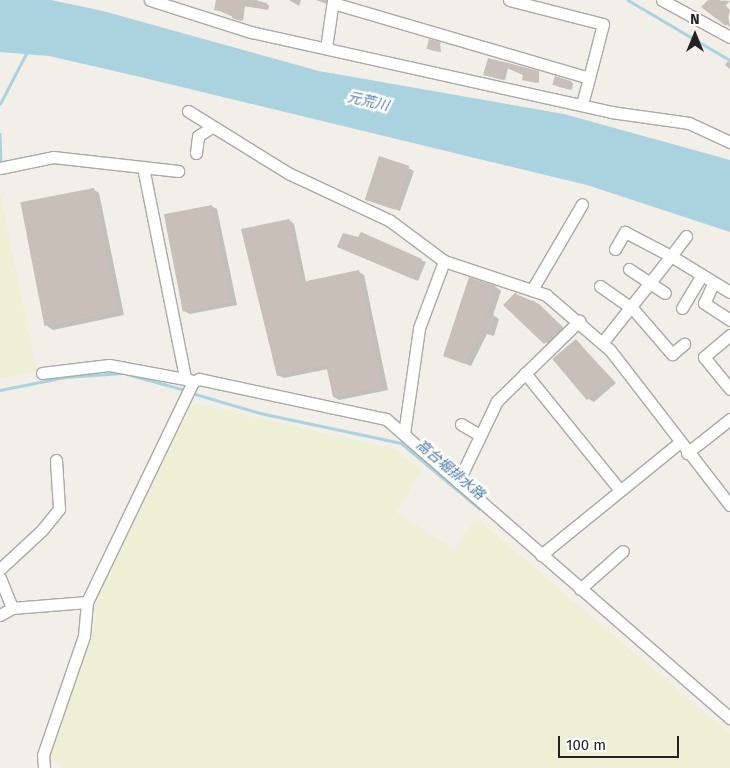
<!DOCTYPE html>
<meta charset="utf-8">
<style>
body{margin:0}
#map{position:relative;width:730px;height:768px;overflow:hidden;background:#f2efe9;font-family:"Fira Sans","Noto Sans JP",sans-serif}
div>[style]{position:absolute}
[style*='--x']{left:calc(var(--x)*1px);top:calc(var(--y)*1px);width:calc(var(--w)*1px);rotate:calc(var(--a)*1deg)}
.farmland>*{inset:0;background:#eef0d5}
.water>*{inset:0;background:#aad3df}
.shadow>*{inset:0;background:#0003}
.stream>*{height:2.5px;margin:-1.25px;padding:0 1.25px;transform-origin:1.25px;border-radius:1.25px;background:#aad3df}
.building>*{inset:0;background:#c7bfb8;transform-origin:0 0}
.roads{filter:drop-shadow(1px 0 #a9a9a9) drop-shadow(-1px 0 #a9a9a9) drop-shadow(0 1px #a9a9a9) drop-shadow(0 -1px #a9a9a9)}
.minor>*{height:11px;margin:-5.5px;padding:0 5.5px;transform-origin:5.5px;border-radius:5.5px;background:#fff}
span{translate:-50% -50%;white-space:nowrap;text-align:center;line-height:1.15;-webkit-text-stroke:5px #fff;paint-order:stroke}
.water-label{font-size:14px;color:#4a7aab;font-style:italic}
.north{position:absolute;left:670px;top:10px;width:50px;height:50px;-webkit-text-stroke:4px #fff;paint-order:stroke;rotate:0deg;font-size:14px;font-weight:700;line-height:20px;text-align:center;color:#222}
.north::after{content:'';display:block;margin:auto;width:18px;height:22px;background:#222;clip-path:polygon(50% 0,100% 100%,50% 72%,0 100%)}
.scale{position:absolute;left:558px;top:736px;width:121px;height:22px;box-sizing:border-box;border:2px solid #222;border-top:0;padding-left:6px;font-size:15px;line-height:18px;white-space:nowrap;color:#222;-webkit-text-stroke:4px #fff;paint-order:stroke}
</style>
<div id="map">
<div class="farmland">
<i style="clip-path:polygon(0 193px,37px 371px,0 378px)"></i>
<i style="clip-path:polygon(192px 403px,395px 449px,422px 470px,396px 512px,454px 550px,476px 518px,730px 734px,730px 768px,63px 768px,49px 756px,95px 625px,96px 598px)"></i>
</div>
<div class="water">
<i style="clip-path:polygon(0 0,51px 0,103px 11px,319px 71px,564px 114px,730px 160px,730px 232px,587px 185px,136px 76px,49px 56px,0 52px)"></i>
</div>
<div class="shadow">
<i style="clip-path:polygon(218px 0,256px 0,269px 5px,268px 10px,245px 6px,243px 21px,217px 10px)"></i>
<i style="clip-path:polygon(289px 0,301px 0,299px 6px)"></i>
<i style="clip-path:polygon(316px 0,328px 0,327px 4px)"></i>
<i style="clip-path:polygon(709px 0,730px 1px,726px 5px,730px 27px,702px 7px)"></i>
<i style="clip-path:polygon(440px 43px,441px 52px,430px 50px)"></i>
<i style="clip-path:polygon(489px 59px,539px 72px,539px 83px,508px 68px,505px 80px,487px 75px)"></i>
<i style="clip-path:polygon(728px 61px,730px 63px,730px 69px,725px 65px)"></i>
<i style="clip-path:polygon(556px 77px,573px 83px,572px 90px,556px 86px)"></i>
<i style="clip-path:polygon(408px 168px,414px 171px,400px 211px,366px 199px)"></i>
<i style="clip-path:polygon(94px 190px,99px 193px,124px 315px,53px 330px,47px 326px)"></i>
<i style="clip-path:polygon(211px 206px,217px 209px,237px 305px,190px 314px,184px 311px)"></i>
<i style="clip-path:polygon(289px 220px,294px 224px,306px 282px,359px 272px,364px 275px,388px 390px,339px 400px,334px 397px,328px 369px,284px 378px,278px 375px)"></i>
<i style="clip-path:polygon(359px 239px,426px 262px,418px 281px,343px 249px)"></i>
<i style="clip-path:polygon(496px 287px,501px 291px,493px 315px,499px 319px,494px 336px,487px 334px,471px 366px,444px 356px)"></i>
<i style="clip-path:polygon(516px 294px,539px 304px,567px 331px,551px 347px,505px 305px)"></i>
<i style="clip-path:polygon(576px 340px,616px 383px,594px 402px,589px 399px)"></i>
</div>
<div class="stream">
<i style="--x:628;--y:0;--w:118;--a:30.5"></i>
<i style="--x:0;--y:104;--w:59;--a:-62.6"></i>
<i style="--x:0;--y:134;--w:29;--a:88"></i>
<i style="--x:127;--y:374;--w:60;--a:15.4"></i>
<i style="--x:0;--y:390;--w:66;--a:-11.3"></i>
<i style="--x:65;--y:377;--w:57;--a:-4"></i>
<i style="--x:192;--y:393;--w:71;--a:16.4"></i>
<i style="--x:260;--y:413;--w:144;--a:12"></i>
<i style="--x:401;--y:443;--w:102;--a:39.8"></i>
</div>
<div class="building">
<i style="clip-path:polygon(216px 0,254px 0,267px 3px,266px 9px,243px 6px,241px 21px,232px 18px,233px 13px,214px 10px)"></i>
<i style="clip-path:polygon(708px 0,720px 0,730px 10px,726px 26px,701px 7px)"></i>
<i style="left:429px;top:39px;width:12px;height:10px;rotate:14deg"></i>
<i style="clip-path:polygon(488px 58px,539px 71px,537px 83px,522px 80px,523px 74px,506px 68px,503px 80px,483px 75px)"></i>
<i style="left:555px;top:76px;width:17px;height:9px;rotate:17deg"></i>
<i style="left:379px;top:156px;width:32px;height:46px;rotate:18deg"></i>
<i style="left:94px;top:188px;width:126px;height:75px;rotate:79deg"></i>
<i style="left:212px;top:205px;width:99px;height:49px;rotate:79deg"></i>
<i style="clip-path:polygon(289px 219px,302px 282px,359px 270px,383px 387px,333px 397px,326px 365px,277px 376px,241px 229px)"></i>
<i style="clip-path:polygon(361px 232px,422px 259px,413px 279px,337px 247px,343px 233px,358px 237px)"></i>
<i style="clip-path:polygon(469px 277px,496px 286px,483px 327px,494px 314px,488px 334px,481px 331px,465px 364px,443px 356px)"></i>
<i style="clip-path:polygon(515px 293px,530px 303px,533px 300px,562px 327px,544px 344px,503px 305px)"></i>
<i style="left:576px;top:339px;width:54px;height:31px;rotate:50deg"></i>
</div>
<div class="roads">
<div class="minor">
<i style="--x:150;--y:0;--w:106;--a:17.6"></i>
<i style="--x:251;--y:32;--w:369;--a:12.5"></i>
<i style="--x:611;--y:112;--w:79;--a:8"></i>
<i style="--x:689;--y:123;--w:45;--a:24.9"></i>
<i style="--x:509;--y:0;--w:97;--a:14.3"></i>
<i style="--x:603;--y:24;--w:56;--a:104.5"></i>
<i style="--x:662;--y:0;--w:77;--a:28.6"></i>
<i style="--x:333;--y:3;--w:267;--a:16.3"></i>
<i style="--x:589;--y:78;--w:27;--a:105"></i>
<i style="--x:326;--y:48;--w:49;--a:-81.7"></i>
<i style="--x:188;--y:111;--w:118;--a:31.8"></i>
<i style="--x:288;--y:173;--w:111;--a:25"></i>
<i style="--x:389;--y:220;--w:69;--a:36.7"></i>
<i style="--x:444;--y:261;--w:108;--a:18.4"></i>
<i style="--x:546;--y:295;--w:84;--a:40.7"></i>
<i style="--x:610;--y:350;--w:196;--a:52.3"></i>
<i style="--x:196;--y:153;--w:17;--a:-83"></i>
<i style="--x:198;--y:136;--w:17;--a:-33"></i>
<i style="--x:143;--y:167;--w:214;--a:78.7"></i>
<i style="--x:0;--y:168;--w:54;--a:-11.7"></i>
<i style="--x:53;--y:157;--w:126;--a:6.4"></i>
<i style="--x:615;--y:249;--w:20;--a:-60"></i>
<i style="--x:625;--y:232;--w:52;--a:27.6"></i>
<i style="--x:671;--y:256;--w:25;--a:-53"></i>
<i style="--x:629;--y:269;--w:43;--a:33.7"></i>
<i style="--x:713;--y:284;--w:21;--a:115"></i>
<i style="--x:704;--y:303;--w:31;--a:33"></i>
<i style="--x:600;--y:286;--w:40;--a:34.9"></i>
<i style="--x:633;--y:309;--w:60;--a:49.1"></i>
<i style="--x:672;--y:354;--w:16;--a:-40"></i>
<i style="--x:533;--y:288;--w:97;--a:-59.7"></i>
<i style="--x:682;--y:308;--w:37;--a:-59"></i>
<i style="--x:730;--y:335;--w:34;--a:140"></i>
<i style="--x:704;--y:357;--w:41;--a:50.9"></i>
<i style="--x:602;--y:343;--w:111;--a:-51.6"></i>
<i style="--x:671;--y:256;--w:69;--a:31.4"></i>
<i style="--x:42;--y:373;--w:67;--a:-6.8"></i>
<i style="--x:109;--y:365;--w:82;--a:10.5"></i>
<i style="--x:525;--y:373;--w:149;--a:51"></i>
<i style="--x:461;--y:424;--w:21;--a:31"></i>
<i style="--x:404;--y:434;--w:107;--a:-81.9"></i>
<i style="--x:419;--y:328;--w:72;--a:-69.5"></i>
<i style="--x:687;--y:453;--w:55;--a:-38.3"></i>
<i style="--x:458;--y:482;--w:90;--a:-64.3"></i>
<i style="--x:497;--y:401;--w:115;--a:-44.3"></i>
<i style="--x:541;--y:555;--w:178;--a:-39.1"></i>
<i style="--x:0;--y:569;--w:57;--a:-42.9"></i>
<i style="--x:42;--y:530;--w:27;--a:-51"></i>
<i style="--x:59;--y:509;--w:49;--a:-93.5"></i>
<i style="--x:0;--y:578;--w:32;--a:68"></i>
<i style="--x:580;--y:589;--w:57;--a:-41.5"></i>
<i style="--x:0;--y:615;--w:14;--a:-30"></i>
<i style="--x:12;--y:608;--w:75;--a:-4.6"></i>
<i style="--x:44;--y:768;--w:13;--a:-94"></i>
<i style="--x:43;--y:755;--w:126;--a:-71"></i>
<i style="--x:84;--y:636;--w:34;--a:-85"></i>
<i style="--x:87;--y:602;--w:244;--a:-64.3"></i>
<i style="--x:193;--y:382;--w:7;--a:-27"></i>
<i style="--x:199;--y:379;--w:191;--a:12.1"></i>
<i style="--x:386;--y:419;--w:456;--a:41"></i>
</div>
</div>
<div class="water-label">
<span style="left:368px;top:102px;rotate:13deg">元荒川</span>
<span style="left:450px;top:470px;rotate:40deg">高台堀排水路</span>
</div>
<div class="north">N</div>
<div class="scale">100 m</div>
</div>
